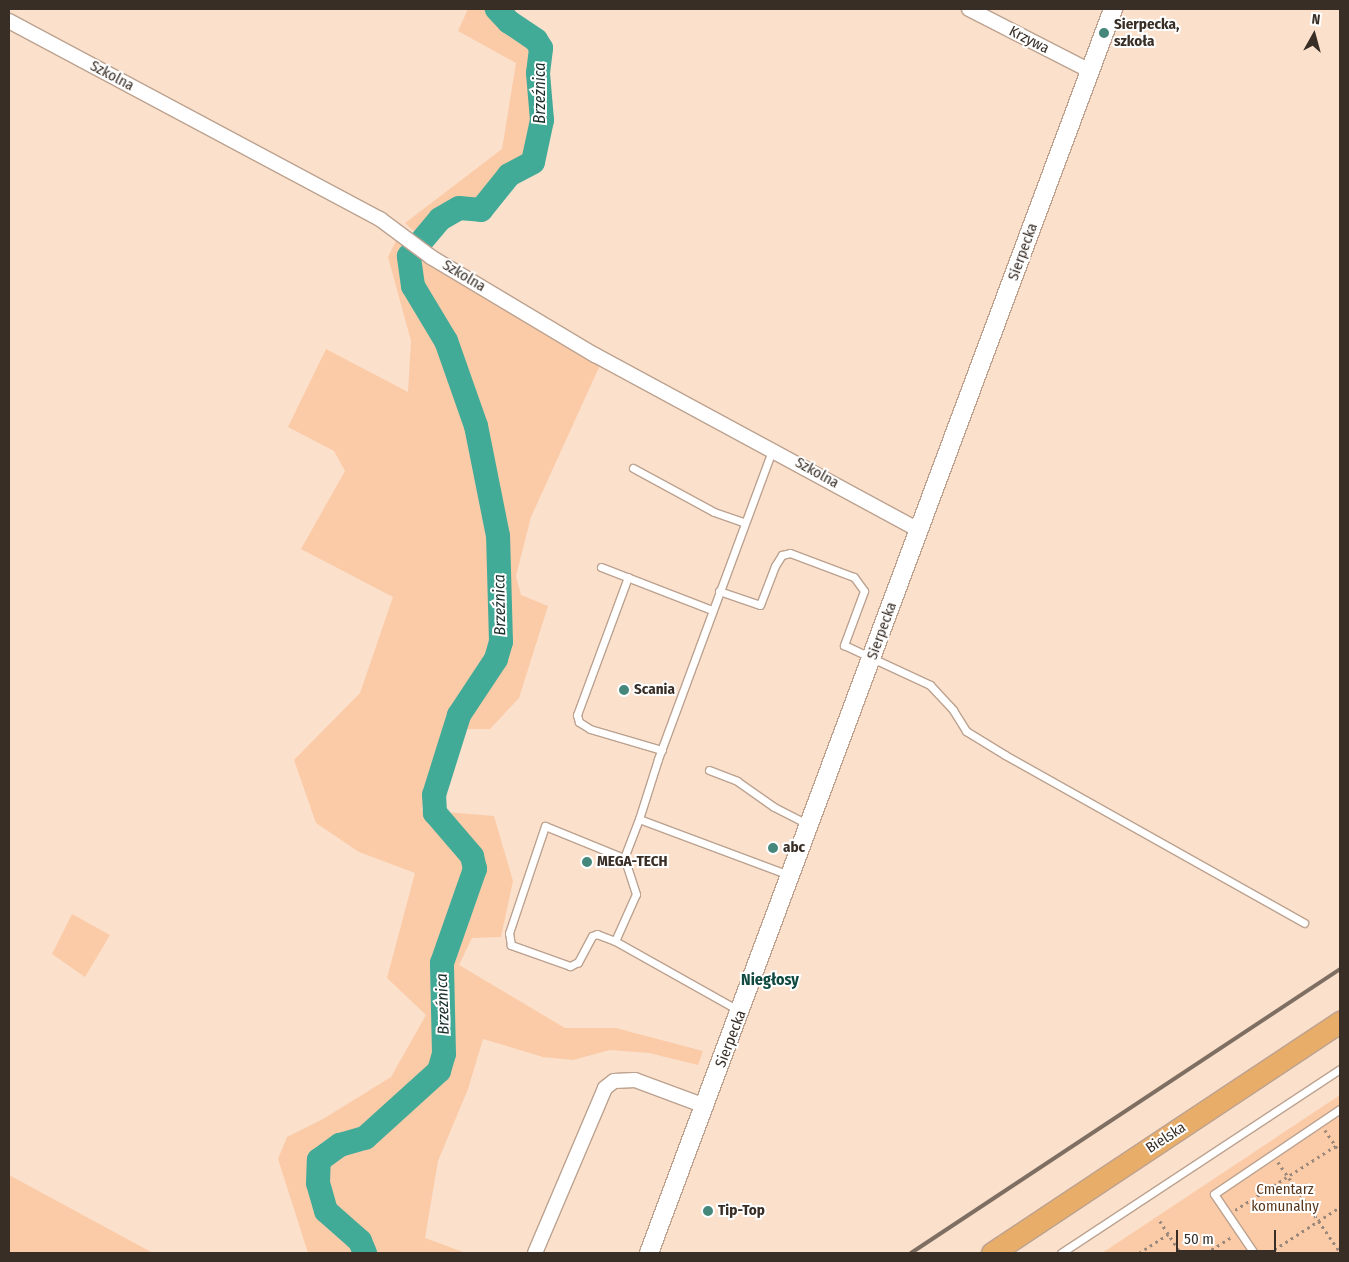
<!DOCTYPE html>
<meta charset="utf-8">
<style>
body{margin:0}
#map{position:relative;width:1349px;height:1262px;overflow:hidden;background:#fbe0cc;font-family:"Fira Sans Condensed",sans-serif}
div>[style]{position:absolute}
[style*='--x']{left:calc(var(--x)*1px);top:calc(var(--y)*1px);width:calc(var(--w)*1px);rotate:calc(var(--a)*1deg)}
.green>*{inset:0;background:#fbcba8}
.river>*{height:24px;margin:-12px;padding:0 12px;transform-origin:12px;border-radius:12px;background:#42ab98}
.path>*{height:2.5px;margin-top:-1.25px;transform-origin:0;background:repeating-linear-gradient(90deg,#9b887a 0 2.5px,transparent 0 6.5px)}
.roads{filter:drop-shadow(1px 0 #bca28f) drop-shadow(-1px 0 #bca28f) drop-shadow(0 1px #bca28f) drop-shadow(0 -1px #bca28f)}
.service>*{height:7px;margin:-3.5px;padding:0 3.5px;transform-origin:3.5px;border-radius:3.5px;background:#fff}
.minor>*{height:14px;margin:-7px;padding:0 7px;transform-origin:7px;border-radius:7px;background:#fff}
.tertiary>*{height:18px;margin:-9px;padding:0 9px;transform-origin:9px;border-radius:9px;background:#fff}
.primary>*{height:21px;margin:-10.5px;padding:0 10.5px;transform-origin:10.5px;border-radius:10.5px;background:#e9ad6a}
.rail>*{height:4px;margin:-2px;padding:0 2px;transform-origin:2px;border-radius:2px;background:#7f6f62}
.dots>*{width:14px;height:14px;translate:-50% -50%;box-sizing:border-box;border:2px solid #fff;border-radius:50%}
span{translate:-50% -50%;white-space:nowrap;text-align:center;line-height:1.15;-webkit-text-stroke:4px #fff;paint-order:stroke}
.poi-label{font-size:15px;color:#382e26;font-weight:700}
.left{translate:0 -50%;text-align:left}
.street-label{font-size:15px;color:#382e26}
.park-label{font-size:15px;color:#5a391e}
.water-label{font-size:16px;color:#172e29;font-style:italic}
.neighbourhood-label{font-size:16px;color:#0f493f;font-weight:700}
.frame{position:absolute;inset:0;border:10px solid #382e26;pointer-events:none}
.north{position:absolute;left:1289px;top:10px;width:50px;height:50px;-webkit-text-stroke:4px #fff;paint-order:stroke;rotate:7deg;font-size:14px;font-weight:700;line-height:20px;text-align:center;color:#382e26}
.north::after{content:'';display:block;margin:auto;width:18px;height:22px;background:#382e26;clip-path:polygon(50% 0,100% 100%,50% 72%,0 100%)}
.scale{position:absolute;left:1176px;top:1230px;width:100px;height:22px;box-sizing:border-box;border:2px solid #382e26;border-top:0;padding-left:6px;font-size:15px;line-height:18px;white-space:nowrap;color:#382e26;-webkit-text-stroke:4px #fff;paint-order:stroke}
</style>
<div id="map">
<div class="green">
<i style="clip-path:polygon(468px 9px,494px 9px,501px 14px,506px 25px,536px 44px,538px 54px,534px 71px,538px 101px,534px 108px,540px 121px,538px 133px,531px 158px,498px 179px,489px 197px,477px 207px,464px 202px,435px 213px,420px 237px,405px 223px,502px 149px,516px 63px,458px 31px)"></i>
<i style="clip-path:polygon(397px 239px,413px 249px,423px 262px,600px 365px,531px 517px,516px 576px,521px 595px,548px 606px,519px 698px,490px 729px,443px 729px,442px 760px,421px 810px,494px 816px,513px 881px,501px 937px,472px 938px,459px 965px,565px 1028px,616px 1028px,703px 1051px,698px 1065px,649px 1053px,610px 1050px,573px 1060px,543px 1057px,483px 1039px,468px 1089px,438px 1161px,425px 1238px,466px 1253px,308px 1253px,278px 1159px,287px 1137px,323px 1119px,391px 1077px,426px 1015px,387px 978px,415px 873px,359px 852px,316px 823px,294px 760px,360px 693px,393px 597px,301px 549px,345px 471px,334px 451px,288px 427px,326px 349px,408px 392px,411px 341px,388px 257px)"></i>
<i style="clip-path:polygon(72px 914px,110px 935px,85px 977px,52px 954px)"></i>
<i style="clip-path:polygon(1340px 1095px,1340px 1253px,1102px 1253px)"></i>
<i style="clip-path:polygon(9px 1175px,153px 1253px,9px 1253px)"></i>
</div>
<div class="river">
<i style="--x:365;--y:1253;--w:13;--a:-113"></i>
<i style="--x:360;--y:1241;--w:45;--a:-138.6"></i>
<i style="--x:326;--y:1211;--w:29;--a:-106"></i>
<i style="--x:318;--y:1183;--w:23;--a:-88"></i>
<i style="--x:319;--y:1160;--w:26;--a:-36"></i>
<i style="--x:340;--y:1145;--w:26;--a:-16"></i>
<i style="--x:365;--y:1138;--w:100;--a:-42.2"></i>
<i style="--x:439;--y:1071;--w:18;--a:-74"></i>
<i style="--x:444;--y:1054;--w:91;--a:-91.3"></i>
<i style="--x:442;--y:963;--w:100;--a:-70.7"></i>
<i style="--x:475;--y:869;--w:13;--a:-103"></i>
<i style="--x:472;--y:856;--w:57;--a:-130.7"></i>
<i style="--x:435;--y:813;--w:18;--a:-93"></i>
<i style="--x:434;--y:795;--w:84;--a:-72.6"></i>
<i style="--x:459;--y:715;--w:67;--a:-56.5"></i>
<i style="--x:496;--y:659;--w:18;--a:-74"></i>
<i style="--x:501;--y:642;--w:106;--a:-91.6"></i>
<i style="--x:498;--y:536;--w:112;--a:-101.3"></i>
<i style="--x:476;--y:426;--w:90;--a:-109.4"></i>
<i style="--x:446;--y:341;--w:64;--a:-121"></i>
<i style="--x:413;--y:286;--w:30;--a:-98"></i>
<i style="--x:409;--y:256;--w:48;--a:-50"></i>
<i style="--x:440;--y:219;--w:22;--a:-30"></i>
<i style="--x:459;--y:208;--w:22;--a:5"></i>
<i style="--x:481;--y:210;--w:45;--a:-51.3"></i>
<i style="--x:509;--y:175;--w:27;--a:-28"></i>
<i style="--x:533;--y:162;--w:43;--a:-77.9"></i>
<i style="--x:542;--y:120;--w:47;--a:-94.9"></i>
<i style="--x:538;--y:73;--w:25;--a:-83"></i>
<i style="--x:541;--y:48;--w:9;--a:-122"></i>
<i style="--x:536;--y:40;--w:32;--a:-146"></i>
<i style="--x:509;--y:22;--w:18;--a:-133"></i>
</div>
<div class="path">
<i style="--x:1325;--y:1130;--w:27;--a:56"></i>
<i style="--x:1278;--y:1162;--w:109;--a:55.4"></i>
<i style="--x:1235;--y:1210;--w:125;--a:-32.5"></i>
<i style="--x:1160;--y:1221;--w:38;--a:57"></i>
<i style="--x:1139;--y:1253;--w:35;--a:-33"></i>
<i style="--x:1206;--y:1253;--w:31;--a:-32"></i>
<i style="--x:1269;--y:1253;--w:85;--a:-32.9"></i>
</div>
<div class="roads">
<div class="service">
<i style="--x:633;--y:468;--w:92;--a:28.5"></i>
<i style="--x:714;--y:512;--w:31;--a:19"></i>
<i style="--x:601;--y:567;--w:119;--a:21.2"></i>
<i style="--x:628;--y:577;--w:147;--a:110.3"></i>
<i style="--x:577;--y:715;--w:7;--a:74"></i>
<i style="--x:579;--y:722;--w:13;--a:32"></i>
<i style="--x:590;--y:729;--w:75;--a:16.3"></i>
<i style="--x:719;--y:591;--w:43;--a:18.9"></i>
<i style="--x:760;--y:605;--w:42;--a:-69"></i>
<i style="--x:775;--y:566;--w:13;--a:-58"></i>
<i style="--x:782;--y:555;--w:8;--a:-14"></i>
<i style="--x:790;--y:553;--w:68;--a:20.6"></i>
<i style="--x:854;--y:577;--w:17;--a:54"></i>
<i style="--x:864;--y:591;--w:58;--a:110.3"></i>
<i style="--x:844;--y:645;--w:95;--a:24.9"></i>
<i style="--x:930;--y:685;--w:34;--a:47"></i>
<i style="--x:953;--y:710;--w:25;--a:58"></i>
<i style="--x:966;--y:731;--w:46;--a:31.6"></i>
<i style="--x:1005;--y:755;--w:343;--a:29.3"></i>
<i style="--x:709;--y:770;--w:30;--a:21"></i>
<i style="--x:737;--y:781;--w:45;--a:35.1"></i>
<i style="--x:774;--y:807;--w:38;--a:27"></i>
<i style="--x:639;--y:819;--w:63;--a:-72.4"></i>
<i style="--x:658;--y:759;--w:332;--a:-69.7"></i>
<i style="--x:615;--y:941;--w:19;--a:-159"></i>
<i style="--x:597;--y:934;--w:5;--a:158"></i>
<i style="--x:592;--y:936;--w:30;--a:118"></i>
<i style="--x:578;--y:962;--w:9;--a:153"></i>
<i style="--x:570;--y:966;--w:63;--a:-160.4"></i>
<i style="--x:511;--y:945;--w:12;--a:-99"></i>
<i style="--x:509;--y:933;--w:113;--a:-71.4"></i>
<i style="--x:545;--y:826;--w:85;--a:22.1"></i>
<i style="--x:738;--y:1010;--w:141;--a:-150.7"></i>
<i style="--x:615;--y:941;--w:51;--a:-65.9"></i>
<i style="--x:636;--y:894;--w:38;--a:-108"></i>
<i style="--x:624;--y:858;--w:42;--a:-69"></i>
<i style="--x:639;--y:819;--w:160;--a:20.5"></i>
<i style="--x:1061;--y:1253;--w:334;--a:-33.4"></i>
<i style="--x:1254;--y:1253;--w:71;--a:-124.1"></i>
<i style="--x:1214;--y:1194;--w:152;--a:-34"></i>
</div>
<div class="minor">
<i style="--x:969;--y:9;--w:136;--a:27.1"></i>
<i style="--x:9;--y:21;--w:421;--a:28.1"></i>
<i style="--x:380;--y:219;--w:64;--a:36.7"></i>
<i style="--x:431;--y:257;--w:191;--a:30.9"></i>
<i style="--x:595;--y:355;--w:368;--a:28.4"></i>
<i style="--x:535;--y:1253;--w:179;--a:-67"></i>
<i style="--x:605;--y:1088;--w:11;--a:-38"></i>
<i style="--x:614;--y:1081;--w:21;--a:-3"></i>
<i style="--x:635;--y:1080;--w:75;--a:20.4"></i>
</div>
<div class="tertiary">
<i style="--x:649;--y:1253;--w:1328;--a:-69.54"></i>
</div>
<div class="primary">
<i style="--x:992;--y:1253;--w:418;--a:-33.6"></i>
</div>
</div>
<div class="rail">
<i style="--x:911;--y:1253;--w:514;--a:-33.5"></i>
</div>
<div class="dots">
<i style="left:1104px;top:33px;background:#45887b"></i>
<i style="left:624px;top:690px;background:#45887b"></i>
<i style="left:773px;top:848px;background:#45887b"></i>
<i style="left:587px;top:862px;background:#45887b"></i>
<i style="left:708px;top:1211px;background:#45887b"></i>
</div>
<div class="poi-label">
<span class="left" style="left:1114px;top:33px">Sierpecka,<br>szkoła</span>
<span class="left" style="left:634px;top:690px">Scania</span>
<span class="left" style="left:783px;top:848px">abc</span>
<span class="left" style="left:597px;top:862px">MEGA-TECH</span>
<span class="left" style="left:718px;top:1211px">Tip-Top</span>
</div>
<div class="street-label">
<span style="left:1029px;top:40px;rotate:27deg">Krzywa</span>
<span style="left:112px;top:76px;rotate:28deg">Szkolna</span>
<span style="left:1023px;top:252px;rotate:-70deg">Sierpecka</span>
<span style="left:464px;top:276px;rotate:31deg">Szkolna</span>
<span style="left:817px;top:473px;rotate:29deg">Szkolna</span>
<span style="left:882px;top:631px;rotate:-70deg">Sierpecka</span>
<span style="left:731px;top:1039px;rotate:-69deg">Sierpecka</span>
<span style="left:1166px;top:1138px;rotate:-33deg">Bielska</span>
</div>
<div class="park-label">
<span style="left:1285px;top:1198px">Cmentarz<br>komunalny</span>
</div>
<div class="water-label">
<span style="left:540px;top:93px;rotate:-90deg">Brzeźnica</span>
<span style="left:500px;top:605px;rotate:-91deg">Brzeźnica</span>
<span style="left:443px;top:1004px;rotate:-92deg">Brzeźnica</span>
</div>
<div class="neighbourhood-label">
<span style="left:770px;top:980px">Niegłosy</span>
</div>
<div class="frame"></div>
<div class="north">N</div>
<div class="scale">50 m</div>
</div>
